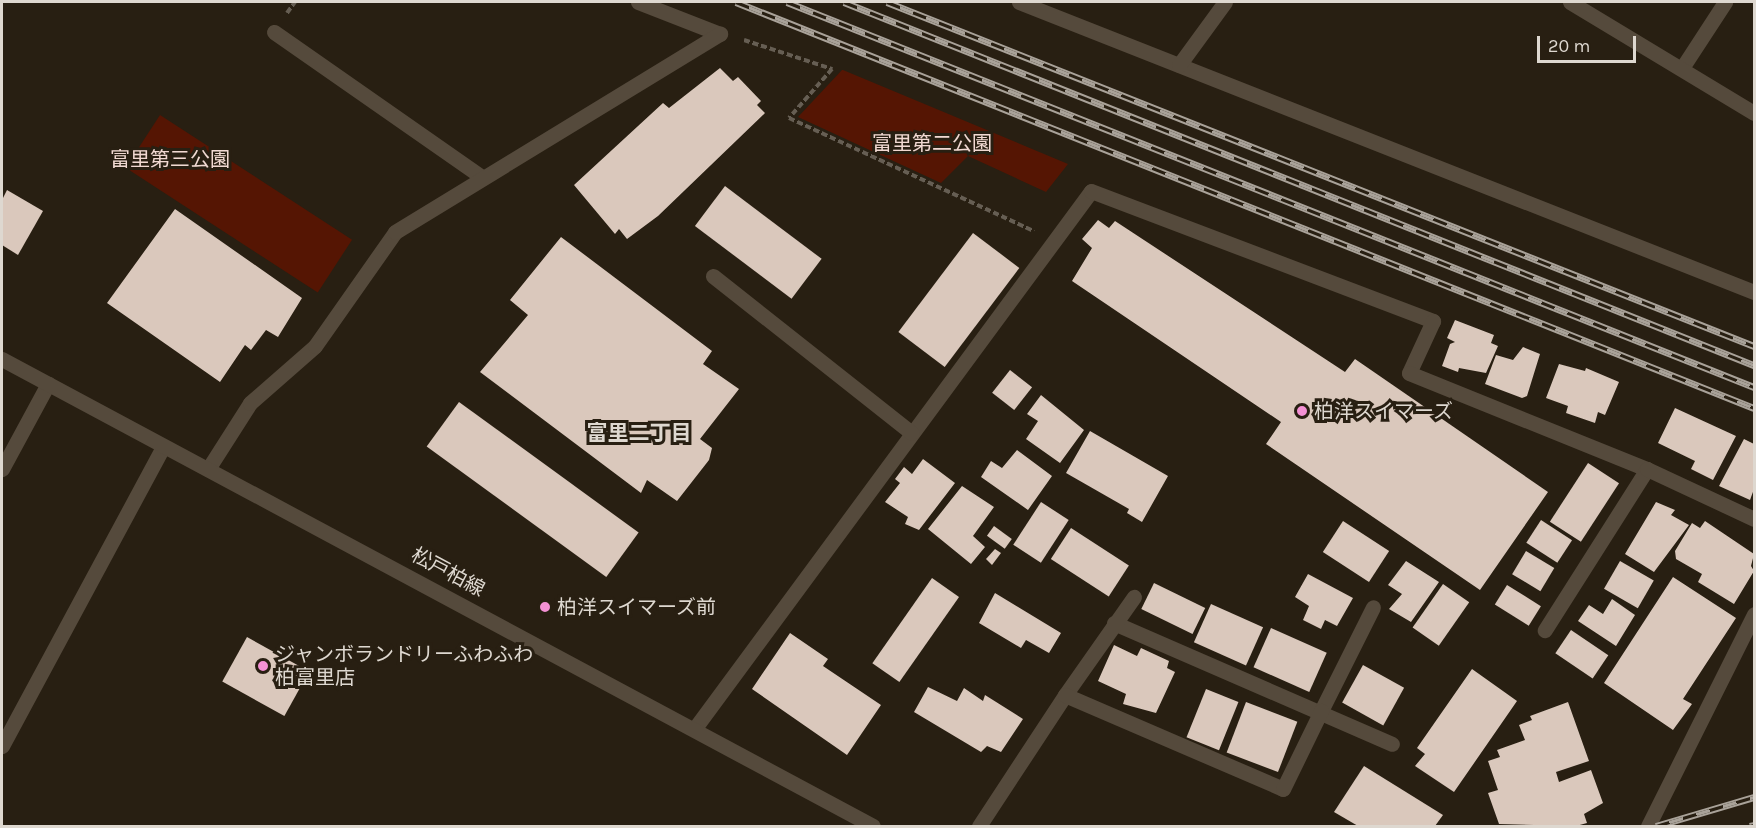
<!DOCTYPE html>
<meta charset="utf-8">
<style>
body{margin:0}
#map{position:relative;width:1756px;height:828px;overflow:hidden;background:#281f12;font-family:Karla,"Noto Sans JP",sans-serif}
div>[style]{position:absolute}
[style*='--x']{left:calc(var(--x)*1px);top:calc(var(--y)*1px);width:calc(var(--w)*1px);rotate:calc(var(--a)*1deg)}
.green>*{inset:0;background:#551503;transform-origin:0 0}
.building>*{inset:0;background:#dac8bc;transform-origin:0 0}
.path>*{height:4px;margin-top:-2px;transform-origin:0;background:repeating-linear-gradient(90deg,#665e53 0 6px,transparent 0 9px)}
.lane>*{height:15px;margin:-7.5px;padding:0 7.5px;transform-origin:7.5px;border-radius:7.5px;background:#554a3c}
.street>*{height:15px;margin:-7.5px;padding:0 7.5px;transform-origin:7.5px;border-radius:7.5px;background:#554a3c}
.secondary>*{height:15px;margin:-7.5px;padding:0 7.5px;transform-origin:7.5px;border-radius:7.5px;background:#554a3c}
.rail>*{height:7px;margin-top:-3.5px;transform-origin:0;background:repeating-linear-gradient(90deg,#281f12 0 14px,#a9a299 0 28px);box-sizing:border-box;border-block:2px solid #a9a299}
.dots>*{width:16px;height:16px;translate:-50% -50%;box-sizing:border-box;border:3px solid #281f12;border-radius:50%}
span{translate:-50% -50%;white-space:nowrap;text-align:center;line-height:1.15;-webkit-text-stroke:6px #281f12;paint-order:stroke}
.park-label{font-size:20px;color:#f1d9d2}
.poi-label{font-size:20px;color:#ded8d0}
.left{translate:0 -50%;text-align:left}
.street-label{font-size:20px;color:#ded8d0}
.neighbourhood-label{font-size:21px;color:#ded8d0;font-weight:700}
.frame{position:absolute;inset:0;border:3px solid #ded8d0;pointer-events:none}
.scale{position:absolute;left:1537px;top:36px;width:99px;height:27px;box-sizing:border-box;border:3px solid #ded8d0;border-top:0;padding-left:8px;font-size:18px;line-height:21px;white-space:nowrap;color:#ded8d0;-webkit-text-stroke:4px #281f12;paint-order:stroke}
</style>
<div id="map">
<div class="green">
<i style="clip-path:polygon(842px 70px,843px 70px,1068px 164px,1046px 192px,968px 156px,941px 183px,798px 117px)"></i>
<i style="left:160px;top:115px;width:229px;height:63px;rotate:33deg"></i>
</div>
<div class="building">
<i style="clip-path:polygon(720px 68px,733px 81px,738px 77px,761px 101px,757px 105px,765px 113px,658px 216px,627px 239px,619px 229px,615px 234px,574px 185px,663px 103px,669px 108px)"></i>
<i style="left:725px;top:186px;width:121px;height:50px;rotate:37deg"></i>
<i style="clip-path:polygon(7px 190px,43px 211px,18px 255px,2px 245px,2px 200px)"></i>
<i style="clip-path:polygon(175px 209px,302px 298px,278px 337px,266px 330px,251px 350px,245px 345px,220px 382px,107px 303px)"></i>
<i style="clip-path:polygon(1098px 220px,1109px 228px,1115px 221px,1345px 372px,1355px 359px,1548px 492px,1480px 590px,1266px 444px,1281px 422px,1072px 281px,1092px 248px,1082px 239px)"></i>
<i style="left:973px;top:233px;width:58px;height:124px;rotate:37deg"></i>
<i style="clip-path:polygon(561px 237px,712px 351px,703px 364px,739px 389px,700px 439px,712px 448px,709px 460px,677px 501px,647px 480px,641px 493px,480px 372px,528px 315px,510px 300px)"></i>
<i style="clip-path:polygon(1455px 320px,1494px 335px,1491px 343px,1498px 346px,1486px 373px,1459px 368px,1458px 372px,1442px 366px,1450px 344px,1455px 342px,1447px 338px)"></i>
<i style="clip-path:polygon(1523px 347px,1540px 354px,1527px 396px,1522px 398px,1485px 384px,1496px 355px,1513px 360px)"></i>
<i style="clip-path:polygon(1559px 364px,1585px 371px,1586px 368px,1619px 382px,1605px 415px,1598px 412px,1595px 423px,1566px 413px,1568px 406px,1546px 398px)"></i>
<i style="left:1010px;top:370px;width:28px;height:29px;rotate:38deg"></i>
<i style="clip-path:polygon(1041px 395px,1084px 430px,1060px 463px,1026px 439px,1038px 421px,1027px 414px)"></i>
<i style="left:459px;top:402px;width:222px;height:55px;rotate:36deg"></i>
<i style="clip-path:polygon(1675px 408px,1736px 436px,1713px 480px,1691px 469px,1695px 461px,1658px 443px)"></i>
<i style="clip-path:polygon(1090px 431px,1168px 476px,1142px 522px,1127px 513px,1129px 509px,1066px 473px)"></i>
<i style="clip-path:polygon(1744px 439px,1754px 444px,1754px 489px,1750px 500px,1719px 486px)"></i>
<i style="clip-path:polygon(1017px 450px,1052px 476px,1028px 510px,981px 477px,991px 461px,1002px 468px)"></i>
<i style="clip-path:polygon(923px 459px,955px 483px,919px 530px,905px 524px,908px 517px,885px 502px,900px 483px,895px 479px,904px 467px,912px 474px)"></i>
<i style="left:1588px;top:463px;width:37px;height:70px;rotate:33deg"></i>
<i style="clip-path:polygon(962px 486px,994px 507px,973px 536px,985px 547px,971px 564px,928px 529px)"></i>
<i style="left:1041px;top:502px;width:33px;height:51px;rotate:33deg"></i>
<i style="clip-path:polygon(1656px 502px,1675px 510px,1671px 515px,1689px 525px,1654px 572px,1625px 554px)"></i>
<i style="left:1541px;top:520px;width:37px;height:27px;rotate:33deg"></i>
<i style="left:1343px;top:521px;width:55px;height:37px;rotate:33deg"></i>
<i style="clip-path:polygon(1705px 521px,1754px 554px,1751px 566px,1754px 571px,1734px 604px,1698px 582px,1702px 574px,1676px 559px,1675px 551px,1692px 523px,1700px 528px)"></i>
<i style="left:994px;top:526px;width:22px;height:12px;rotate:36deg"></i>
<i style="left:1071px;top:528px;width:69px;height:37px;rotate:33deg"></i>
<i style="clip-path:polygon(995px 549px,1001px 553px,992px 565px,986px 559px)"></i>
<i style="left:1526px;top:551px;width:33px;height:27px;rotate:31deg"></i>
<i style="clip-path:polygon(1406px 561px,1439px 582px,1411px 622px,1389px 609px,1402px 594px,1388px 585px)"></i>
<i style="left:1620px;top:561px;width:39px;height:32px;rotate:30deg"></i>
<i style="clip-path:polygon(1308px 574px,1353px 598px,1337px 626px,1325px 620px,1321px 629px,1303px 620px,1309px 606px,1295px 597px)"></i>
<i style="clip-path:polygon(1673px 577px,1736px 618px,1683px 699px,1692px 704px,1673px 730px,1604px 683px)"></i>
<i style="left:932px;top:578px;width:33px;height:104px;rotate:35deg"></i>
<i style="left:1154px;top:583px;width:57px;height:29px;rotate:26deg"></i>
<i style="left:1443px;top:584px;width:32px;height:53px;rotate:35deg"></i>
<i style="left:1507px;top:585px;width:40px;height:23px;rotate:32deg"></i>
<i style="clip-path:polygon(995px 593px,1061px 633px,1049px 653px,1026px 640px,1021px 648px,979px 623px)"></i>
<i style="clip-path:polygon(1612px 599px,1635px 615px,1616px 646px,1578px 621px,1589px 605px,1603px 614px)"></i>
<i style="left:1211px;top:604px;width:57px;height:42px;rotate:24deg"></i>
<i style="left:1271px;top:628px;width:61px;height:43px;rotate:24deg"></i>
<i style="left:1571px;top:630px;width:45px;height:28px;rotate:34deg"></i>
<i style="clip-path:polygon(790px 633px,828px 659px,823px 666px,881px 705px,847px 755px,752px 689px)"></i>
<i style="left:247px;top:637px;width:71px;height:51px;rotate:29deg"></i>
<i style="clip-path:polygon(1114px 645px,1137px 656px,1141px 648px,1169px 661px,1167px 668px,1175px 672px,1156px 713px,1123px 704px,1126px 694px,1098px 681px)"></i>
<i style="left:1363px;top:665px;width:47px;height:43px;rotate:29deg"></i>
<i style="clip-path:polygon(1472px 669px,1517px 701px,1454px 792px,1415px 766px,1425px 754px,1417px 748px)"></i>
<i style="clip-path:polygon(928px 687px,957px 701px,964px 688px,983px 701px,985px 695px,1023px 719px,1001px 752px,987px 746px,981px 752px,914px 712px)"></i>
<i style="left:1206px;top:689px;width:35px;height:52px;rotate:22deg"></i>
<i style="left:1246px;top:702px;width:55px;height:54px;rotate:21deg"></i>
<i style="clip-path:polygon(1568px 702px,1589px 761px,1556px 772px,1559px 782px,1591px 770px,1603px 803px,1584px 814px,1587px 823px,1576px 826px,1499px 824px,1488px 793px,1498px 790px,1488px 761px,1500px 757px,1497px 750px,1525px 740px,1519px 725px,1532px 720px,1530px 716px)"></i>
<i style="clip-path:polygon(1364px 766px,1443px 815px,1435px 826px,1358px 826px,1334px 812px)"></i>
</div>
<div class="path">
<i style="--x:287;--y:13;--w:14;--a:-54"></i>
<i style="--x:744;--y:40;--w:93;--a:18.2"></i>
<i style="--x:832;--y:69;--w:65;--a:131.3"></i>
<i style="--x:789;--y:118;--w:270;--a:24.8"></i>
</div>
<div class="lane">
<i style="--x:638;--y:2;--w:88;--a:21.3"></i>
<i style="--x:274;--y:32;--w:254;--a:34.9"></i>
<i style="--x:1682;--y:68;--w:79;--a:-56.9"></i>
<i style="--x:1114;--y:623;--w:303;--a:23.5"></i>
<i style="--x:1065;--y:695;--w:120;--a:-54.9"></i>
<i style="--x:1321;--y:711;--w:116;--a:-63.4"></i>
<i style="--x:695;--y:728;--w:667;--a:-53.59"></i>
<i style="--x:1091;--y:191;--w:366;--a:20.8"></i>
<i style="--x:1433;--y:321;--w:57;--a:114.8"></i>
<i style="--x:1409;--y:373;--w:257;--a:22"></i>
<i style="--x:1647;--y:469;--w:191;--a:122.4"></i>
</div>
<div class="street">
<i style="--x:1019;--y:2;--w:790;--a:21.53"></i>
<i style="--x:1570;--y:2;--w:215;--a:31.1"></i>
<i style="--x:1179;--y:65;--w:78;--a:-53.9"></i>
<i style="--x:713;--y:276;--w:253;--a:38.3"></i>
<i style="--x:2;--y:469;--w:97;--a:-61.6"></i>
<i style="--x:208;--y:469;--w:78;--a:-57.5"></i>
<i style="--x:250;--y:403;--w:86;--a:-41.2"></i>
<i style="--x:315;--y:346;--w:139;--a:-54.9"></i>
<i style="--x:395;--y:232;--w:381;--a:-31.4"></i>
<i style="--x:1647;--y:469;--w:118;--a:25"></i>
<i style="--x:2;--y:746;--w:340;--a:-61.7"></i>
<i style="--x:979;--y:826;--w:157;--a:-56.7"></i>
<i style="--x:1065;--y:695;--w:237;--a:23.3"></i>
<i style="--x:1283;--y:789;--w:87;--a:-64"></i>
<i style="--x:1648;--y:826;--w:237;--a:-63.4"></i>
</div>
<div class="secondary">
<i style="--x:2;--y:359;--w:988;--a:28.2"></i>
</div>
<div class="rail">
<i style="--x:736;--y:2;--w:1096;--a:21.74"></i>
<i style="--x:787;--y:2;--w:1041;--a:21.71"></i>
<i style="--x:844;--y:2;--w:980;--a:21.75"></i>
<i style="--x:887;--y:2;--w:933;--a:21.64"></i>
<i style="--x:1656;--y:826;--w:102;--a:-16.5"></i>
<i style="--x:1750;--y:826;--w:4;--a:-14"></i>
</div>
<div class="dots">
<i style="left:1302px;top:411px;background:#f491d4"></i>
<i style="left:545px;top:607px;background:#f491d4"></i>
<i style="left:263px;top:666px;background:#f491d4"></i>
</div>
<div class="park-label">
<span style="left:932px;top:143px">富里第二公園</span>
<span style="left:170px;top:159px">富里第三公園</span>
</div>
<div class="poi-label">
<span class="left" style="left:1314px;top:411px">柏洋スイマーズ</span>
<span class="left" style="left:557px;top:607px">柏洋スイマーズ前</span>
<span class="left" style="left:275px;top:666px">ジャンボランドリーふわふわ<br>柏富里店</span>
</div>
<div class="street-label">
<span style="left:448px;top:572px;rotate:28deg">松戸柏線</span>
</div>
<div class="neighbourhood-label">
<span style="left:639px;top:433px">富里二丁目</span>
</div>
<div class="frame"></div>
<div class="scale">20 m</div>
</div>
